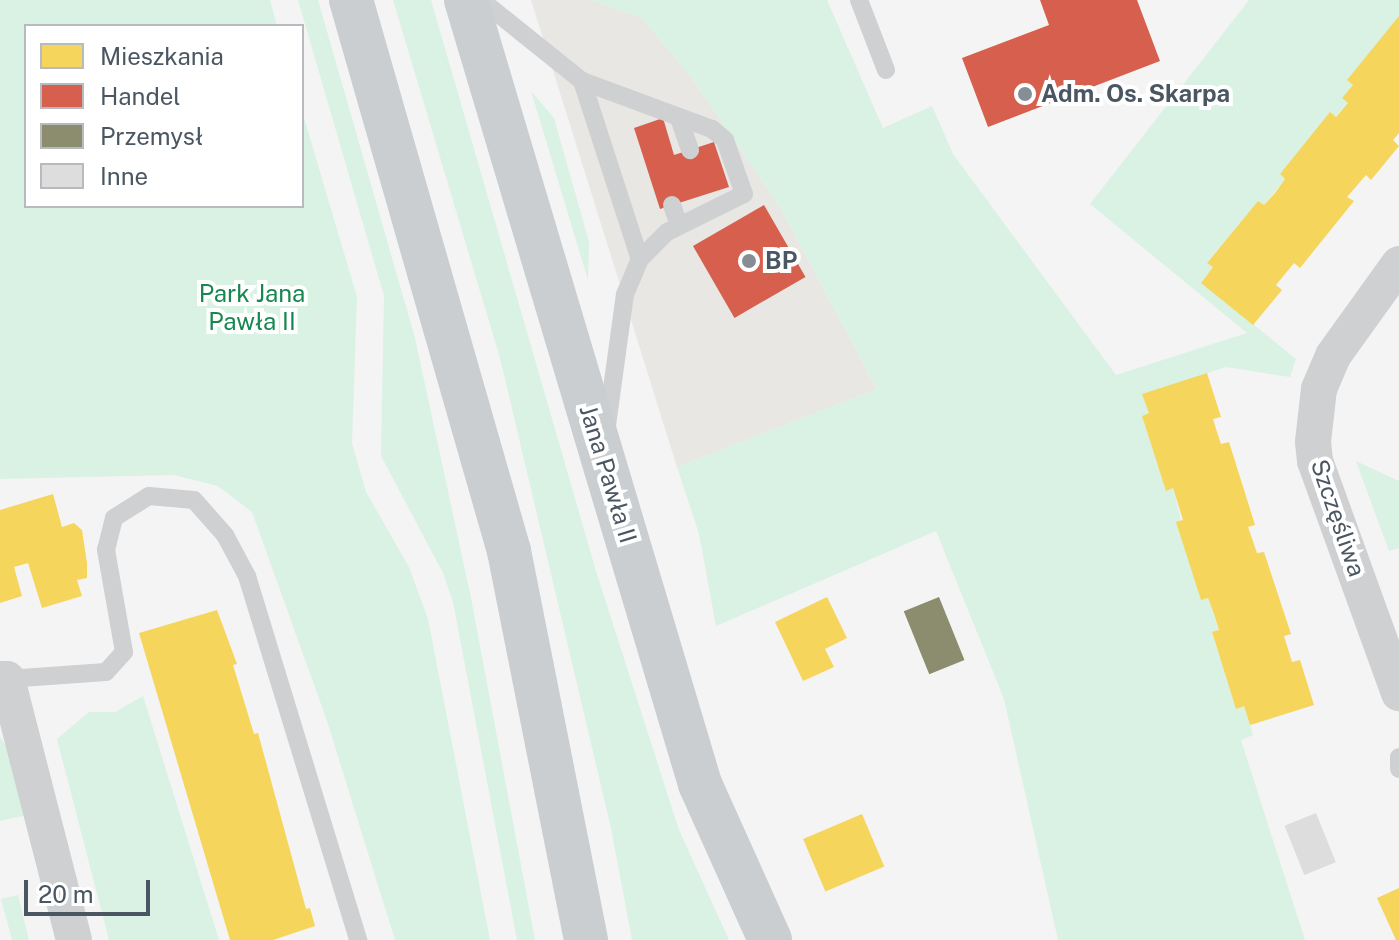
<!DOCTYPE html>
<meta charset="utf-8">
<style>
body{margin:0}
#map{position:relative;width:1399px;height:940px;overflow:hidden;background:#f4f4f4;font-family:"Public Sans",sans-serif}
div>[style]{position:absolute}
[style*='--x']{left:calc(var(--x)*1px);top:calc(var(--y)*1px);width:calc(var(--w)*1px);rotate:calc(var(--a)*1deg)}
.commercial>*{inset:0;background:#e8e7e3}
.green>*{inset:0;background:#d9f2e3}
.homes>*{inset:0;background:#f6d55c;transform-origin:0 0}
.shops>*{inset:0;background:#d6604d;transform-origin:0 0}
.industry>*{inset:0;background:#8c8c6e;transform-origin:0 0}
.building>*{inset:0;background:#ddddde;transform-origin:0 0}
.service>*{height:18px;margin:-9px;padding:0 9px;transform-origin:9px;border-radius:9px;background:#ced0d2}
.minor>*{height:36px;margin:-18px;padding:0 18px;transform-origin:18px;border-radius:18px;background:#ced0d2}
.primary>*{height:44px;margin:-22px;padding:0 22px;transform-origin:22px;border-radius:22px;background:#caced1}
.dots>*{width:22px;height:22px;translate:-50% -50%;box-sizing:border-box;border:4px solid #fff;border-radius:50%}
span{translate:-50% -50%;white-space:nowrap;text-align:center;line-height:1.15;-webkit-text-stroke:8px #fff;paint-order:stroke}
.poi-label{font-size:24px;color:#4a5661;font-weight:700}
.left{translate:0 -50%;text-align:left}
.park-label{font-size:24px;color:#17864f}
.street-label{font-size:24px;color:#4a5661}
.legend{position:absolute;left:24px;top:24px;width:280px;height:184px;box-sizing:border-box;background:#fff;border:2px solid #b7bbc0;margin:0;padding:10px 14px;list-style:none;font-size:24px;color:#4a5661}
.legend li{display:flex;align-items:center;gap:16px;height:40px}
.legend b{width:40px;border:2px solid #b7bbc0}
.scale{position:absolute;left:24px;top:880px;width:126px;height:36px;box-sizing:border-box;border:4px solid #4a5661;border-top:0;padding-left:10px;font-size:24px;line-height:28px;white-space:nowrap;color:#4a5661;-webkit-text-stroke:6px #fff;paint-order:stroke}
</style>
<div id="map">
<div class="commercial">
<i style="clip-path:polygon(531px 0,591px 0,642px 18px,690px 75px,781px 209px,877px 389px,677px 467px)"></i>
</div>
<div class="green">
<i style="clip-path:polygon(0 0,270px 0,277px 26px,26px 26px,26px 206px,302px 206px,302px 111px,357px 297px,352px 443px,366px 492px,409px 567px,428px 619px,490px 940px,395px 940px,327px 721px,252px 512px,218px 486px,174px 475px,0 479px)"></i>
<i style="clip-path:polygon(298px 0,318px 0,415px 338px,471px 598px,535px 940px,517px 940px,453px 602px,443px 573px,381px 456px,384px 296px)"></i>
<i style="clip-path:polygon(393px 0,431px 0,596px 571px,679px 830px,729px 940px,632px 940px,611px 828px,500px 358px)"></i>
<i style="clip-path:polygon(591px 0,827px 0,883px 128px,932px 106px,953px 154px,1116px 375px,1247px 333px,1090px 204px,1249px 0,1399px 0,1399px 19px,1348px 79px,1353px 85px,1342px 98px,1348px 103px,1280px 174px,1285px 179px,1264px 205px,1258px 201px,1207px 262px,1213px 267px,1201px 282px,1296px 359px,1290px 377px,1226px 367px,1143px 394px,1149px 413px,1142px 416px,1166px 490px,1173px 488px,1201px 600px,1208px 598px,1219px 630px,1212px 633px,1236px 708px,1244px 706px,1253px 735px,1241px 740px,1305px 940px,1058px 940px,1004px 699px,936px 531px,716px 626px,699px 534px,677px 467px,877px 389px,781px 209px,690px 75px,642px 18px)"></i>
<i style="clip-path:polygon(531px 91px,554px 118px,589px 242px,588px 280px)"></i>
<i style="clip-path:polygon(1356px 461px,1399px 481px,1399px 548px,1389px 551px)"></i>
<i style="clip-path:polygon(143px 696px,219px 940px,109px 940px,57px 739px,89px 712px,115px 712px)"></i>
<i style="clip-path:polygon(0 737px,10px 751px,27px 815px,0 821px)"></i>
<i style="clip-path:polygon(18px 895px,29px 940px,12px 940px,1px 899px)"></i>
</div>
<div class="homes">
<i style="clip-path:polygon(1399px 16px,1399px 133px,1393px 140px,1399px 146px,1371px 180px,1366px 175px,1347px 197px,1354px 201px,1300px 268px,1294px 263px,1276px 285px,1282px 290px,1253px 325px,1201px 283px,1213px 267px,1207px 263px,1258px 201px,1264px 205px,1275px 193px,1285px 179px,1280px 174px,1330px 112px,1336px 117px,1348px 103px,1342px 98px,1353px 85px,1347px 80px)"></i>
<i style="clip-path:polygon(1207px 373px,1221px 417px,1213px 419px,1217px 432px,1221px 444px,1229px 442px,1255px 525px,1248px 527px,1257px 553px,1264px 552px,1291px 634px,1284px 636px,1292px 662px,1300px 660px,1314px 705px,1250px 725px,1244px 706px,1236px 709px,1212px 632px,1219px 630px,1214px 614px,1208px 598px,1201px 600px,1176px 522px,1183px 520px,1173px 488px,1166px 491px,1142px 416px,1149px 413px,1142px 394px)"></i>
<i style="clip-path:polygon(53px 494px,62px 527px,74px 523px,82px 530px,87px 563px,87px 578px,77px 580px,82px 596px,42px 608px,28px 563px,14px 567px,22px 596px,0 603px,0 510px)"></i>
<i style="clip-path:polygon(827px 597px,847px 638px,825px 649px,834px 667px,803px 681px,775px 622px)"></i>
<i style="clip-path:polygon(217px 610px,237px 664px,233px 665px,254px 734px,258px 733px,306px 909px,310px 908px,315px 926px,273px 940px,230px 940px,139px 633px)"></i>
<i style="left:862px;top:814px;width:57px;height:64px;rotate:67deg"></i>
<i style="clip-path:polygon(1399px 888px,1399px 940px,1396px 940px,1377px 898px)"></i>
</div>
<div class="shops">
<i style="clip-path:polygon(1040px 0,1137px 0,1160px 61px,988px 127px,962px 58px,1049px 25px)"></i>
<i style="clip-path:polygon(663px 118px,674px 155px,714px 142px,729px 187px,660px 209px,634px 128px)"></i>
<i style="left:764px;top:205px;width:83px;height:82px;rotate:60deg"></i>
</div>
<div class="industry">
<i style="left:939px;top:597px;width:68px;height:38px;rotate:68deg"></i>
</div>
<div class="building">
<i style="left:1316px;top:813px;width:53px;height:34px;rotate:68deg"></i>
</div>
<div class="service">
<i style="--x:481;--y:0;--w:129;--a:38.7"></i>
<i style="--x:582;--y:81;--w:187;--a:72"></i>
<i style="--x:640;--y:259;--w:38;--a:113"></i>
<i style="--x:625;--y:294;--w:132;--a:97.8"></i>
<i style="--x:859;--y:0;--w:75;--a:68.9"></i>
<i style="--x:582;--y:81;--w:139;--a:20.3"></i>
<i style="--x:712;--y:129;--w:17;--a:40"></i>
<i style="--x:725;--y:140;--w:57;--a:70.6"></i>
<i style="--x:744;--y:194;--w:86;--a:153.7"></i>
<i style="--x:667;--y:232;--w:38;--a:135"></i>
<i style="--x:679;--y:118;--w:34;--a:71"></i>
<i style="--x:672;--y:205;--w:21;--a:71"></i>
<i style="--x:7;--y:679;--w:99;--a:-4"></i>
<i style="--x:106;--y:672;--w:27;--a:-48"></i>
<i style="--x:124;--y:652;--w:104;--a:-100"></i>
<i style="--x:106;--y:550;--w:33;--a:-76"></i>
<i style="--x:114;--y:518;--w:41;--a:-32.2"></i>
<i style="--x:149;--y:496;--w:45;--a:5.1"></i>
<i style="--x:194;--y:500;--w:47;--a:48.5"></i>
<i style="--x:225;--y:535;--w:47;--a:61.8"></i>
<i style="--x:247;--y:576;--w:381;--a:73"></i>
<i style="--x:1399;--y:757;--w:12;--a:90"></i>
</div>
<div class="minor">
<i style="--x:1399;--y:264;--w:113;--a:125.7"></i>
<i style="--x:1333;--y:356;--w:36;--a:113"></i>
<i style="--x:1319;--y:389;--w:53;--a:96.5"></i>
<i style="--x:1313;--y:442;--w:19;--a:84"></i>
<i style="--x:1315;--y:461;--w:247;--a:70.1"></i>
<i style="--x:0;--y:679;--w:7;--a:0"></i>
<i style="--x:7;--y:679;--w:269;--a:75.6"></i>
</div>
<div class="primary">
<i style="--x:351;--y:0;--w:573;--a:74"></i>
<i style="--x:509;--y:551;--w:397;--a:78.8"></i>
<i style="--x:466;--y:0;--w:818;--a:73.38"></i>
<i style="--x:700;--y:784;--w:171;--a:65.8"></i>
</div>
<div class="dots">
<i style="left:1025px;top:94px;background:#868d94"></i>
<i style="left:749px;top:261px;background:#868d94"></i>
</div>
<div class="poi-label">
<span class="left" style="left:1041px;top:94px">Adm. Os. Skarpa</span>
<span class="left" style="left:765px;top:261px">BP</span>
</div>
<div class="park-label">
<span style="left:252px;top:308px">Park Jana<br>Pawła II</span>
</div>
<div class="street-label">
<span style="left:608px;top:474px;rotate:73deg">Jana Pawła II</span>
<span style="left:1338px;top:518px;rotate:71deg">Szczęśliwa</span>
</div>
<ul class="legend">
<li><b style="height:22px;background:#f6d55c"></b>Mieszkania</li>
<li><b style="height:22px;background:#d6604d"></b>Handel</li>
<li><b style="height:22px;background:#8c8c6e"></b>Przemysł</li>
<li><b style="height:22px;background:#ddddde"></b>Inne</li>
</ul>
<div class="scale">20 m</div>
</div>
